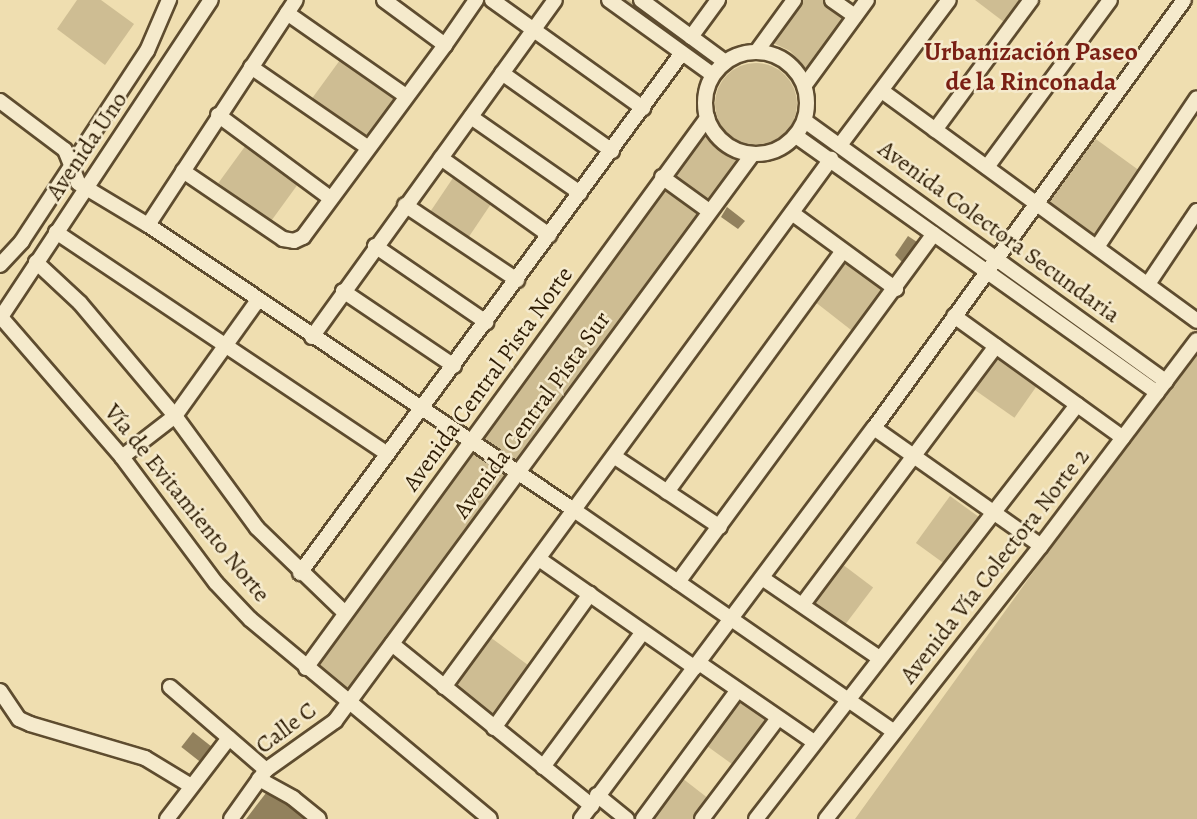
<!DOCTYPE html>
<meta charset="utf-8">
<style>
body{margin:0}
#map{position:relative;width:1197px;height:819px;overflow:hidden;background:#efdeb0;font-family:Alegreya,serif}
div>[style]{position:absolute}
[style*='--x']{left:calc(var(--x)*1px);top:calc(var(--y)*1px);width:calc(var(--w)*1px);rotate:calc(var(--a)*1deg)}
.green>*{inset:0;background:#cebd93;transform-origin:0 0}
.round{border-radius:50%}
.building>*{inset:0;background:#92815d;transform-origin:0 0}
.roads{filter:drop-shadow(2px 0 #5e4c2f) drop-shadow(-2px 0 #5e4c2f) drop-shadow(0 2px #5e4c2f) drop-shadow(0 -2px #5e4c2f)}
.minor>*{height:14px;margin:-7px;padding:0 7px;transform-origin:7px;border-radius:7px;background:#f5eacc}
.minor>.ring{margin:-7px;padding:0;box-sizing:content-box;background:none;border:14px solid #f5eacc;border-radius:50%}
span{translate:-50% -50%;white-space:nowrap;text-align:center;line-height:1.15;-webkit-text-stroke:5px #f5eacc;paint-order:stroke}
.street-label{font-size:24px;color:#2e1c04}
.neighbourhood-label{font-size:26px;color:#7a1f14;font-weight:700}
</style>
<div id="map">
<div class="green">
<i style="clip-path:polygon(77px 0,101px 0,134px 24px,105px 65px,57px 29px)"></i>
<i style="clip-path:polygon(619px 0,629px 0,710px 62px,709px 64px)"></i>
<i style="clip-path:polygon(800px 0,825px 0,844px 17px,806px 68px,790px 51px,771px 42px)"></i>
<i style="clip-path:polygon(975px 0,1021px 0,1004px 22px)"></i>
<i style="left:340px;top:60px;width:69px;height:47px;rotate:36deg"></i>
<i class="round" style="left:715px;top:63px;width:82px;height:82px"></i>
<i style="clip-path:polygon(707px 128px,723px 148px,744px 156px,712px 200px,707px 202px,675px 180px,675px 169px)"></i>
<i style="left:1093px;top:137px;width:58px;height:79px;rotate:36deg"></i>
<i style="left:246px;top:145px;width:65px;height:47px;rotate:36deg"></i>
<i style="left:455px;top:175px;width:46px;height:47px;rotate:34deg"></i>
<i style="clip-path:polygon(666px 187px,699px 211px,699px 217px,520px 462px,515px 463px,480px 441px)"></i>
<i style="left:844px;top:256px;width:52px;height:54px;rotate:38deg"></i>
<i style="clip-path:polygon(1197px 341px,1197px 819px,855px 819px,1164px 391px)"></i>
<i style="left:996px;top:350px;width:54px;height:45px;rotate:35deg"></i>
<i style="clip-path:polygon(471px 451px,503px 469px,506px 482px,353px 688px,346px 691px,316px 672px,315px 661px)"></i>
<i style="left:950px;top:496px;width:43px;height:58px;rotate:36deg"></i>
<i style="left:838px;top:561px;width:44px;height:52px;rotate:37deg"></i>
<i style="clip-path:polygon(490px 637px,532px 668px,496px 718px,489px 718px,453px 685px)"></i>
<i style="left:741px;top:694px;width:47px;height:62px;rotate:36deg"></i>
<i style="clip-path:polygon(682px 778px,718px 806px,708px 819px,651px 819px)"></i>
</div>
<div class="building">
<i style="clip-path:polygon(727px 207px,745px 221px,738px 229px,721px 217px)"></i>
<i style="clip-path:polygon(908px 236px,917px 242px,902px 262px,895px 255px)"></i>
<i style="left:193px;top:732px;width:23px;height:19px;rotate:38deg"></i>
<i style="clip-path:polygon(266px 793px,288px 805px,305px 819px,246px 819px)"></i>
</div>
<div class="roads">
<div class="minor">
<i style="--x:384;--y:0;--w:76;--a:36.4"></i>
<i style="--x:445;--y:45;--w:55;--a:-55.4"></i>
<i style="--x:492;--y:0;--w:186;--a:35.6"></i>
<i style="--x:609;--y:0;--w:128;--a:35.8"></i>
<i style="--x:641;--y:0;--w:104;--a:36.4"></i>
<i style="--x:832;--y:0;--w:28;--a:35"></i>
<i style="--x:287;--y:13;--w:145;--a:34.9"></i>
<i style="--x:691;--y:37;--w:46;--a:-53.9"></i>
<i style="--x:757;--y:51;--w:63;--a:-54"></i>
<i class="ring" style="left:705px;top:52px;width:88px;height:88px"></i>
<i style="--x:251;--y:67;--w:141;--a:34.6"></i>
<i style="--x:502;--y:73;--w:135;--a:35.3"></i>
<i style="--x:805;--y:85;--w:105;--a:-53.9"></i>
<i style="--x:882;--y:91;--w:390;--a:36.1"></i>
<i style="--x:0;--y:101;--w:81;--a:37"></i>
<i style="--x:65;--y:150;--w:35;--a:68"></i>
<i style="--x:78;--y:183;--w:82;--a:31"></i>
<i style="--x:148;--y:225;--w:513;--a:33.78"></i>
<i style="--x:574;--y:510;--w:388;--a:34.7"></i>
<i style="--x:218;--y:115;--w:138;--a:36.5"></i>
<i style="--x:471;--y:117;--w:133;--a:34.9"></i>
<i style="--x:805;--y:121;--w:445;--a:35.8"></i>
<i style="--x:935;--y:130;--w:162;--a:-53.6"></i>
<i style="--x:796;--y:136;--w:443;--a:35.4"></i>
<i style="--x:840;--y:145;--w:181;--a:-53.1"></i>
<i style="--x:441;--y:158;--w:133;--a:35.5"></i>
<i style="--x:987;--y:167;--w:207;--a:-53.6"></i>
<i style="--x:183;--y:171;--w:121;--a:34.2"></i>
<i style="--x:283;--y:239;--w:11;--a:10"></i>
<i style="--x:294;--y:241;--w:10;--a:-24"></i>
<i style="--x:303;--y:237;--w:239;--a:-53.5"></i>
<i style="--x:662;--y:177;--w:58;--a:35.9"></i>
<i style="--x:405;--y:205;--w:135;--a:33.8"></i>
<i style="--x:792;--y:213;--w:129;--a:36.2"></i>
<i style="--x:148;--y:225;--w:269;--a:-56.7"></i>
<i style="--x:56;--y:232;--w:399;--a:33.8"></i>
<i style="--x:375;--y:246;--w:135;--a:34.4"></i>
<i style="--x:1097;--y:247;--w:179;--a:-56.1"></i>
<i style="--x:36;--y:262;--w:60;--a:43"></i>
<i style="--x:80;--y:303;--w:148;--a:49.9"></i>
<i style="--x:175;--y:416;--w:139;--a:53.8"></i>
<i style="--x:257;--y:528;--w:122;--a:44"></i>
<i style="--x:0;--y:265;--w:33;--a:-47"></i>
<i style="--x:22;--y:241;--w:227;--a:-56.7"></i>
<i style="--x:147;--y:51;--w:56;--a:-66.7"></i>
<i style="--x:1148;--y:284;--w:88;--a:-56.1"></i>
<i style="--x:343;--y:291;--w:134;--a:34"></i>
<i style="--x:0;--y:316;--w:186;--a:49.1"></i>
<i style="--x:122;--y:457;--w:157;--a:53.3"></i>
<i style="--x:216;--y:583;--w:50;--a:46.6"></i>
<i style="--x:250;--y:619;--w:312;--a:39.8"></i>
<i style="--x:954;--y:316;--w:208;--a:35.8"></i>
<i style="--x:1;--y:317;--w:380;--a:-56.5"></i>
<i style="--x:312;--y:337;--w:415;--a:-54.2"></i>
<i style="--x:874;--y:428;--w:204;--a:35.2"></i>
<i style="--x:122;--y:457;--w:67;--a:-37.7"></i>
<i style="--x:175;--y:416;--w:143;--a:-54.4"></i>
<i style="--x:615;--y:457;--w:126;--a:33.7"></i>
<i style="--x:667;--y:492;--w:298;--a:-53.9"></i>
<i style="--x:539;--y:559;--w:190;--a:34.9"></i>
<i style="--x:300;--y:573;--w:645;--a:-53.7"></i>
<i style="--x:762;--y:578;--w:140;--a:34.3"></i>
<i style="--x:678;--y:582;--w:432;--a:-53.7"></i>
<i style="--x:803;--y:604;--w:322;--a:-53.2"></i>
<i style="--x:392;--y:644;--w:257;--a:39"></i>
<i style="--x:699;--y:663;--w:140;--a:34.5"></i>
<i style="--x:306;--y:668;--w:681;--a:-53.9"></i>
<i style="--x:170;--y:687;--w:127;--a:40.8"></i>
<i style="--x:444;--y:687;--w:655;--a:-53.76"></i>
<i style="--x:0;--y:691;--w:34;--a:56"></i>
<i style="--x:19;--y:719;--w:12;--a:24"></i>
<i style="--x:30;--y:724;--w:120;--a:16.5"></i>
<i style="--x:145;--y:758;--w:54;--a:31.3"></i>
<i style="--x:494;--y:728;--w:165;--a:-54.4"></i>
<i style="--x:543;--y:767;--w:167;--a:-53.5"></i>
<i style="--x:259;--y:779;--w:39;--a:29"></i>
<i style="--x:293;--y:798;--w:33;--a:39"></i>
<i style="--x:597;--y:795;--w:38;--a:39"></i>
<i style="--x:167;--y:819;--w:102;--a:-52.6"></i>
<i style="--x:231;--y:819;--w:60;--a:-54.5"></i>
<i style="--x:266;--y:770;--w:85;--a:-35.4"></i>
<i style="--x:335;--y:721;--w:703;--a:-53.62"></i>
<i style="--x:581;--y:819;--w:489;--a:-53.2"></i>
<i style="--x:874;--y:428;--w:528;--a:-54.08"></i>
<i style="--x:643;--y:819;--w:159;--a:-53.7"></i>
<i style="--x:702;--y:819;--w:126;--a:-53"></i>
<i style="--x:756;--y:819;--w:524;--a:-52.21"></i>
<i style="--x:826;--y:819;--w:347;--a:-51.8"></i>
<i style="--x:1041;--y:546;--w:258;--a:-52.9"></i>
</div>
</div>
<div class="street-label">
<span style="left:87px;top:146px;rotate:-56deg">Avenida Uno</span>
<span style="left:999px;top:232px;rotate:36deg">Avenida Colectora Secundaria</span>
<span style="left:488px;top:379px;rotate:-54deg">Avenida Central Pista Norte</span>
<span style="left:532px;top:415px;rotate:-54deg">Avenida Central Pista Sur</span>
<span style="left:187px;top:503px;rotate:51deg">Vía de Evitamiento Norte</span>
<span style="left:995px;top:566px;rotate:-52deg">Avenida Vía Colectora Norte 2</span>
<span style="left:286px;top:728px;rotate:-37deg">Calle C</span>
</div>
<div class="neighbourhood-label">
<span style="left:1031px;top:67px">Urbanización Paseo<br>de la Rinconada</span>
</div>
</div>
